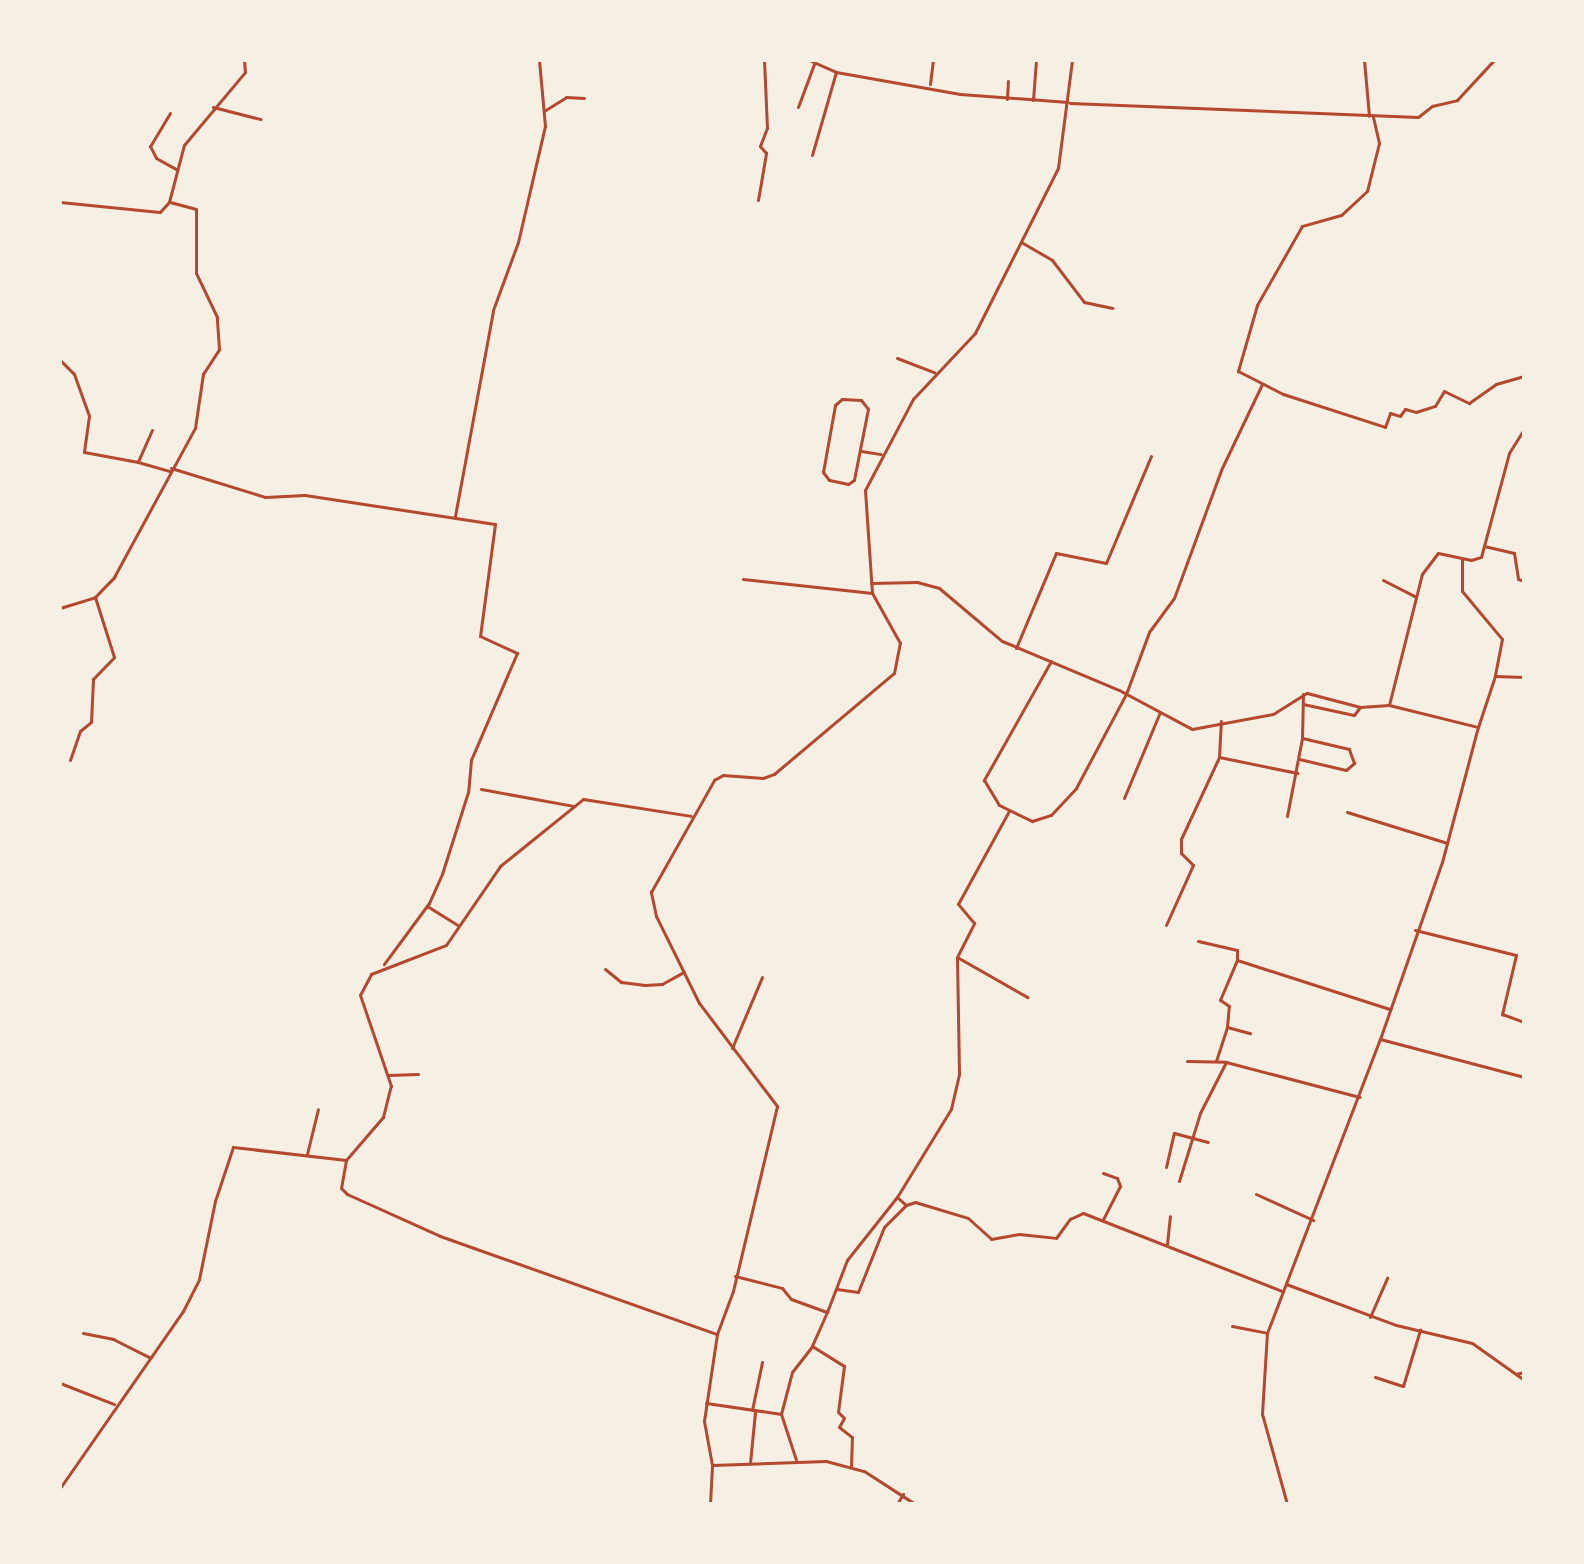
<!DOCTYPE html>
<style>
body{margin:0}
#map{position:relative;width:1584px;height:1564px;overflow:hidden;background:#f6efe4;font-family:"PT Sans Narrow",sans-serif}
div>[style]{position:absolute}
[style*='--x']{left:calc(var(--x)*1px);top:calc(var(--y)*1px);width:calc(var(--w)*1px);rotate:calc(var(--a)*1deg)}
.minor>*{height:3px;margin:-1.5px;padding:0 1.5px;transform-origin:1.5px;border-radius:1.5px;background:#b5482f}
span{translate:-50% -50%;white-space:nowrap;text-align:center;line-height:1.15;-webkit-text-stroke:8px #f6efe4;paint-order:stroke}
.frame{position:absolute;inset:0;border:62px solid #f6efe4;pointer-events:none}
</style>
<div id="map">
<div class="minor">
<i style="--x:809;--y:60;--w:30;--a:24"></i>
<i style="--x:836;--y:72;--w:126;--a:10.1"></i>
<i style="--x:960;--y:94;--w:108;--a:4.2"></i>
<i style="--x:1364;--y:60;--w:56;--a:84.9"></i>
<i style="--x:930;--y:84;--w:24;--a:-83"></i>
<i style="--x:1007;--y:99;--w:18;--a:-87"></i>
<i style="--x:1033;--y:100;--w:40;--a:-85.7"></i>
<i style="--x:1070;--y:103;--w:348;--a:2.3"></i>
<i style="--x:1418;--y:117;--w:18;--a:-38"></i>
<i style="--x:1432;--y:106;--w:26;--a:-13"></i>
<i style="--x:1457;--y:100;--w:54;--a:-47.2"></i>
<i style="--x:213;--y:107;--w:49;--a:14.3"></i>
<i style="--x:798;--y:107;--w:46;--a:-69.6"></i>
<i style="--x:544;--y:111;--w:26;--a:-32"></i>
<i style="--x:566;--y:97;--w:18;--a:3"></i>
<i style="--x:170;--y:113;--w:39;--a:121"></i>
<i style="--x:150;--y:146;--w:13;--a:63"></i>
<i style="--x:156;--y:158;--w:23;--a:29"></i>
<i style="--x:1373;--y:117;--w:27;--a:77"></i>
<i style="--x:1379;--y:143;--w:49;--a:104"></i>
<i style="--x:1367;--y:191;--w:35;--a:137"></i>
<i style="--x:1341;--y:215;--w:41;--a:164.2"></i>
<i style="--x:1302;--y:226;--w:91;--a:119.7"></i>
<i style="--x:1257;--y:305;--w:69;--a:106.1"></i>
<i style="--x:1238;--y:371;--w:51;--a:27.1"></i>
<i style="--x:1283;--y:394;--w:107;--a:17.9"></i>
<i style="--x:1385;--y:427;--w:15;--a:-70"></i>
<i style="--x:1390;--y:413;--w:10;--a:17"></i>
<i style="--x:1400;--y:416;--w:9;--a:-54"></i>
<i style="--x:1405;--y:409;--w:11;--a:15"></i>
<i style="--x:1416;--y:412;--w:20;--a:-18"></i>
<i style="--x:1435;--y:406;--w:17;--a:-59"></i>
<i style="--x:1444;--y:391;--w:28;--a:26"></i>
<i style="--x:1469;--y:403;--w:33;--a:-35"></i>
<i style="--x:1496;--y:384;--w:29;--a:-16"></i>
<i style="--x:812;--y:155;--w:86;--a:-73.9"></i>
<i style="--x:758;--y:200;--w:48;--a:-80.3"></i>
<i style="--x:766;--y:153;--w:9;--a:-131"></i>
<i style="--x:760;--y:146;--w:19;--a:-69"></i>
<i style="--x:767;--y:128;--w:68;--a:-92.5"></i>
<i style="--x:60;--y:202;--w:100;--a:5.7"></i>
<i style="--x:160;--y:212;--w:13;--a:-48"></i>
<i style="--x:169;--y:202;--w:59;--a:-75.3"></i>
<i style="--x:184;--y:145;--w:95;--a:-50.1"></i>
<i style="--x:245;--y:72;--w:12;--a:-95"></i>
<i style="--x:1021;--y:242;--w:36;--a:30"></i>
<i style="--x:1052;--y:260;--w:53;--a:52.7"></i>
<i style="--x:1084;--y:302;--w:29;--a:12"></i>
<i style="--x:897;--y:358;--w:40;--a:21"></i>
<i style="--x:60;--y:360;--w:20;--a:45"></i>
<i style="--x:74;--y:374;--w:45;--a:70.3"></i>
<i style="--x:89;--y:416;--w:36;--a:98"></i>
<i style="--x:84;--y:452;--w:55;--a:10.5"></i>
<i style="--x:842;--y:399;--w:19;--a:3"></i>
<i style="--x:861;--y:400;--w:11;--a:52"></i>
<i style="--x:868;--y:409;--w:72;--a:101.2"></i>
<i style="--x:854;--y:480;--w:7;--a:146"></i>
<i style="--x:848;--y:484;--w:19;--a:-168"></i>
<i style="--x:829;--y:480;--w:10;--a:-127"></i>
<i style="--x:823;--y:472;--w:68;--a:-79.8"></i>
<i style="--x:835;--y:405;--w:9;--a:-41"></i>
<i style="--x:152;--y:430;--w:35;--a:114"></i>
<i style="--x:138;--y:462;--w:33;--a:16"></i>
<i style="--x:861;--y:451;--w:20;--a:9"></i>
<i style="--x:171;--y:468;--w:98;--a:17.1"></i>
<i style="--x:265;--y:497;--w:40;--a:-2.9"></i>
<i style="--x:305;--y:495;--w:192;--a:8.7"></i>
<i style="--x:495;--y:524;--w:113;--a:97.6"></i>
<i style="--x:480;--y:636;--w:41;--a:24.7"></i>
<i style="--x:517;--y:653;--w:116;--a:113.3"></i>
<i style="--x:471;--y:760;--w:32;--a:95"></i>
<i style="--x:468;--y:792;--w:86;--a:107.6"></i>
<i style="--x:442;--y:874;--w:32;--a:114"></i>
<i style="--x:429;--y:903;--w:76;--a:126.4"></i>
<i style="--x:455;--y:516;--w:209;--a:-79.5"></i>
<i style="--x:493;--y:310;--w:72;--a:-69.8"></i>
<i style="--x:518;--y:242;--w:119;--a:-76.9"></i>
<i style="--x:545;--y:126;--w:66;--a:-95.2"></i>
<i style="--x:1484;--y:546;--w:31;--a:13"></i>
<i style="--x:1514;--y:553;--w:26;--a:81"></i>
<i style="--x:1518;--y:579;--w:6;--a:18"></i>
<i style="--x:1462;--y:558;--w:33;--a:90"></i>
<i style="--x:1462;--y:591;--w:62;--a:50.2"></i>
<i style="--x:1502;--y:639;--w:38;--a:101"></i>
<i style="--x:743;--y:579;--w:130;--a:6.2"></i>
<i style="--x:1383;--y:580;--w:37;--a:27"></i>
<i style="--x:871;--y:583;--w:46;--a:-1.2"></i>
<i style="--x:917;--y:582;--w:23;--a:15"></i>
<i style="--x:939;--y:588;--w:82;--a:40.1"></i>
<i style="--x:1002;--y:641;--w:127;--a:22.7"></i>
<i style="--x:1119;--y:690;--w:83;--a:28.1"></i>
<i style="--x:1192;--y:729;--w:82;--a:-10.5"></i>
<i style="--x:1273;--y:714;--w:40;--a:-32"></i>
<i style="--x:1307;--y:693;--w:55;--a:14.8"></i>
<i style="--x:1360;--y:707;--w:29;--a:-4"></i>
<i style="--x:1389;--y:705;--w:92;--a:13.9"></i>
<i style="--x:1478;--y:727;--w:54;--a:-71.6"></i>
<i style="--x:1495;--y:676;--w:29;--a:2"></i>
<i style="--x:60;--y:608;--w:37;--a:-17"></i>
<i style="--x:95;--y:597;--w:28;--a:-46"></i>
<i style="--x:114;--y:577;--w:170;--a:-61.5"></i>
<i style="--x:195;--y:428;--w:55;--a:-81.6"></i>
<i style="--x:203;--y:374;--w:30;--a:-57"></i>
<i style="--x:219;--y:349;--w:32;--a:-94"></i>
<i style="--x:217;--y:317;--w:49;--a:-115.5"></i>
<i style="--x:196;--y:273;--w:64;--a:-90"></i>
<i style="--x:196;--y:209;--w:28;--a:-165"></i>
<i style="--x:1016;--y:648;--w:103;--a:-67.2"></i>
<i style="--x:1056;--y:553;--w:51;--a:11.3"></i>
<i style="--x:1106;--y:563;--w:116;--a:-67.2"></i>
<i style="--x:1051;--y:661;--w:137;--a:119.4"></i>
<i style="--x:984;--y:780;--w:29;--a:59"></i>
<i style="--x:999;--y:805;--w:37;--a:26"></i>
<i style="--x:1032;--y:821;--w:20;--a:-18"></i>
<i style="--x:1051;--y:815;--w:37;--a:-47"></i>
<i style="--x:1076;--y:788;--w:106;--a:-62"></i>
<i style="--x:1126;--y:694;--w:66;--a:-69.6"></i>
<i style="--x:1149;--y:632;--w:42;--a:-53.7"></i>
<i style="--x:1174;--y:598;--w:136;--a:-69.8"></i>
<i style="--x:1221;--y:470;--w:95;--a:-64.5"></i>
<i style="--x:1303;--y:704;--w:52;--a:12.2"></i>
<i style="--x:1354;--y:715;--w:10;--a:-53"></i>
<i style="--x:1389;--y:705;--w:135;--a:-75.9"></i>
<i style="--x:1422;--y:574;--w:26;--a:-53"></i>
<i style="--x:1438;--y:553;--w:34;--a:12"></i>
<i style="--x:1471;--y:560;--w:10;--a:-17"></i>
<i style="--x:1481;--y:557;--w:108;--a:-74.9"></i>
<i style="--x:1509;--y:453;--w:28;--a:-58"></i>
<i style="--x:1219;--y:757;--w:80;--a:11.6"></i>
<i style="--x:1299;--y:759;--w:48;--a:13.2"></i>
<i style="--x:1346;--y:770;--w:11;--a:-41"></i>
<i style="--x:1354;--y:763;--w:15;--a:-110"></i>
<i style="--x:1349;--y:749;--w:48;--a:-166.8"></i>
<i style="--x:70;--y:760;--w:31;--a:-71"></i>
<i style="--x:80;--y:731;--w:14;--a:-39"></i>
<i style="--x:91;--y:722;--w:43;--a:-87.3"></i>
<i style="--x:93;--y:679;--w:30;--a:-46"></i>
<i style="--x:114;--y:657;--w:63;--a:-107.6"></i>
<i style="--x:481;--y:789;--w:95;--a:10.4"></i>
<i style="--x:1124;--y:798;--w:93;--a:-67.3"></i>
<i style="--x:1347;--y:812;--w:105;--a:17.2"></i>
<i style="--x:1287;--y:816;--w:79;--a:-79.1"></i>
<i style="--x:1302;--y:738;--w:44;--a:-88.7"></i>
<i style="--x:427;--y:906;--w:36;--a:32"></i>
<i style="--x:1166;--y:925;--w:66;--a:-65.8"></i>
<i style="--x:1193;--y:865;--w:17;--a:-135"></i>
<i style="--x:1181;--y:853;--w:14;--a:-90"></i>
<i style="--x:1181;--y:839;--w:90;--a:-65.1"></i>
<i style="--x:1219;--y:757;--w:36;--a:-87"></i>
<i style="--x:1415;--y:930;--w:104;--a:13.9"></i>
<i style="--x:1516;--y:955;--w:61;--a:103.3"></i>
<i style="--x:1502;--y:1014;--w:23;--a:20"></i>
<i style="--x:1198;--y:941;--w:40;--a:13"></i>
<i style="--x:1237;--y:950;--w:10;--a:90"></i>
<i style="--x:958;--y:955;--w:36;--a:-63"></i>
<i style="--x:974;--y:923;--w:25;--a:-130"></i>
<i style="--x:958;--y:904;--w:106;--a:-61.3"></i>
<i style="--x:605;--y:969;--w:21;--a:39"></i>
<i style="--x:621;--y:982;--w:24;--a:7"></i>
<i style="--x:645;--y:985;--w:17;--a:-3"></i>
<i style="--x:662;--y:984;--w:25;--a:-29"></i>
<i style="--x:1227;--y:1027;--w:21;--a:-85"></i>
<i style="--x:1229;--y:1006;--w:11;--a:-146"></i>
<i style="--x:1220;--y:1000;--w:43;--a:-67"></i>
<i style="--x:1237;--y:960;--w:161;--a:17.8"></i>
<i style="--x:1380;--y:1039;--w:149;--a:14.8"></i>
<i style="--x:732;--y:1048;--w:77;--a:-67.1"></i>
<i style="--x:1187;--y:1061;--w:39;--a:1"></i>
<i style="--x:1216;--y:1061;--w:36;--a:-72"></i>
<i style="--x:1227;--y:1027;--w:24;--a:15"></i>
<i style="--x:388;--y:1075;--w:30;--a:-2"></i>
<i style="--x:307;--y:1154;--w:46;--a:-76.3"></i>
<i style="--x:346;--y:1160;--w:28;--a:100"></i>
<i style="--x:341;--y:1188;--w:8;--a:45"></i>
<i style="--x:347;--y:1194;--w:102;--a:24.3"></i>
<i style="--x:440;--y:1236;--w:293;--a:19.5"></i>
<i style="--x:1166;--y:1167;--w:35;--a:-77"></i>
<i style="--x:1174;--y:1133;--w:35;--a:15"></i>
<i style="--x:1103;--y:1173;--w:15;--a:20"></i>
<i style="--x:1117;--y:1178;--w:9;--a:69"></i>
<i style="--x:1120;--y:1186;--w:38;--a:117"></i>
<i style="--x:1179;--y:1181;--w:71;--a:-72.8"></i>
<i style="--x:1200;--y:1113;--w:57;--a:-63"></i>
<i style="--x:1226;--y:1062;--w:138;--a:14.7"></i>
<i style="--x:1256;--y:1194;--w:63;--a:24.5"></i>
<i style="--x:897;--y:1197;--w:12;--a:42"></i>
<i style="--x:906;--y:1205;--w:9;--a:-18"></i>
<i style="--x:915;--y:1202;--w:55;--a:16.8"></i>
<i style="--x:968;--y:1218;--w:31;--a:42"></i>
<i style="--x:991;--y:1239;--w:28;--a:-10"></i>
<i style="--x:1019;--y:1234;--w:37;--a:6"></i>
<i style="--x:1056;--y:1238;--w:24;--a:-54"></i>
<i style="--x:1070;--y:1219;--w:14;--a:-25"></i>
<i style="--x:1083;--y:1213;--w:214;--a:21.4"></i>
<i style="--x:1167;--y:1244;--w:28;--a:-84"></i>
<i style="--x:735;--y:1276;--w:49;--a:14.3"></i>
<i style="--x:782;--y:1288;--w:14;--a:51"></i>
<i style="--x:791;--y:1299;--w:38;--a:20"></i>
<i style="--x:827;--y:1312;--w:37;--a:114"></i>
<i style="--x:812;--y:1346;--w:38;--a:32"></i>
<i style="--x:844;--y:1366;--w:46;--a:97.4"></i>
<i style="--x:838;--y:1412;--w:8;--a:45"></i>
<i style="--x:844;--y:1418;--w:10;--a:119"></i>
<i style="--x:839;--y:1427;--w:16;--a:38"></i>
<i style="--x:852;--y:1437;--w:29;--a:92"></i>
<i style="--x:1286;--y:1284;--w:117;--a:20.4"></i>
<i style="--x:1396;--y:1325;--w:78;--a:13.3"></i>
<i style="--x:1472;--y:1343;--w:64;--a:35.4"></i>
<i style="--x:837;--y:1289;--w:21;--a:8"></i>
<i style="--x:858;--y:1292;--w:70;--a:-68.2"></i>
<i style="--x:884;--y:1227;--w:31;--a:-45"></i>
<i style="--x:827;--y:1312;--w:56;--a:-69"></i>
<i style="--x:847;--y:1260;--w:80;--a:-51.6"></i>
<i style="--x:897;--y:1197;--w:103;--a:-58.5"></i>
<i style="--x:951;--y:1109;--w:37;--a:-77"></i>
<i style="--x:959;--y:1073;--w:116;--a:-91"></i>
<i style="--x:957;--y:957;--w:81;--a:29.7"></i>
<i style="--x:1370;--y:1317;--w:43;--a:-66.4"></i>
<i style="--x:1232;--y:1326;--w:36;--a:11"></i>
<i style="--x:83;--y:1333;--w:31;--a:11"></i>
<i style="--x:113;--y:1339;--w:42;--a:26.6"></i>
<i style="--x:1516;--y:1374;--w:8;--a:-14"></i>
<i style="--x:1375;--y:1377;--w:29;--a:18"></i>
<i style="--x:1403;--y:1386;--w:59;--a:-73.1"></i>
<i style="--x:60;--y:1383;--w:58;--a:21.3"></i>
<i style="--x:706;--y:1403;--w:76;--a:8.3"></i>
<i style="--x:781;--y:1414;--w:48;--a:71.9"></i>
<i style="--x:752;--y:1410;--w:49;--a:-78.2"></i>
<i style="--x:781;--y:1414;--w:43;--a:-75.3"></i>
<i style="--x:792;--y:1372;--w:33;--a:-52"></i>
<i style="--x:750;--y:1463;--w:51;--a:-84.4"></i>
<i style="--x:712;--y:1465;--w:114;--a:-2"></i>
<i style="--x:826;--y:1461;--w:39;--a:15"></i>
<i style="--x:864;--y:1471;--w:61;--a:32.9"></i>
<i style="--x:60;--y:1488;--w:216;--a:-55.2"></i>
<i style="--x:183;--y:1311;--w:36;--a:-63"></i>
<i style="--x:199;--y:1279;--w:80;--a:-78.4"></i>
<i style="--x:215;--y:1201;--w:57;--a:-71.6"></i>
<i style="--x:233;--y:1147;--w:114;--a:6.6"></i>
<i style="--x:346;--y:1160;--w:57;--a:-49.3"></i>
<i style="--x:383;--y:1117;--w:32;--a:-76"></i>
<i style="--x:391;--y:1086;--w:96;--a:-108.8"></i>
<i style="--x:360;--y:995;--w:24;--a:-62"></i>
<i style="--x:371;--y:974;--w:80;--a:-21.1"></i>
<i style="--x:446;--y:945;--w:96;--a:-55.6"></i>
<i style="--x:500;--y:866;--w:107;--a:-38.9"></i>
<i style="--x:583;--y:799;--w:109;--a:8.9"></i>
<i style="--x:710;--y:1504;--w:39;--a:-87"></i>
<i style="--x:712;--y:1465;--w:45;--a:-100.3"></i>
<i style="--x:704;--y:1421;--w:88;--a:-81.5"></i>
<i style="--x:717;--y:1334;--w:46;--a:-69.6"></i>
<i style="--x:733;--y:1291;--w:190;--a:-76.6"></i>
<i style="--x:777;--y:1106;--w:129;--a:-127.1"></i>
<i style="--x:699;--y:1003;--w:97;--a:-116.3"></i>
<i style="--x:656;--y:916;--w:25;--a:-102"></i>
<i style="--x:651;--y:892;--w:129;--a:-60.6"></i>
<i style="--x:714;--y:780;--w:10;--a:-29"></i>
<i style="--x:723;--y:775;--w:40;--a:4.3"></i>
<i style="--x:763;--y:778;--w:12;--a:-20"></i>
<i style="--x:774;--y:774;--w:157;--a:-40.1"></i>
<i style="--x:894;--y:673;--w:31;--a:-79"></i>
<i style="--x:900;--y:643;--w:57;--a:-119.2"></i>
<i style="--x:872;--y:593;--w:103;--a:-93.9"></i>
<i style="--x:865;--y:490;--w:103;--a:-62.2"></i>
<i style="--x:913;--y:399;--w:91;--a:-46.8"></i>
<i style="--x:975;--y:333;--w:185;--a:-63.3"></i>
<i style="--x:1058;--y:168;--w:109;--a:-82.6"></i>
<i style="--x:897;--y:1504;--w:12;--a:-59"></i>
<i style="--x:1287;--y:1504;--w:93;--a:-105.5"></i>
<i style="--x:1262;--y:1414;--w:81;--a:-86.5"></i>
<i style="--x:1267;--y:1333;--w:315;--a:-69"></i>
<i style="--x:1380;--y:1039;--w:188;--a:-70.7"></i>
<i style="--x:1442;--y:862;--w:140;--a:-75.1"></i>
</div>
<div class="frame"></div>
</div>
